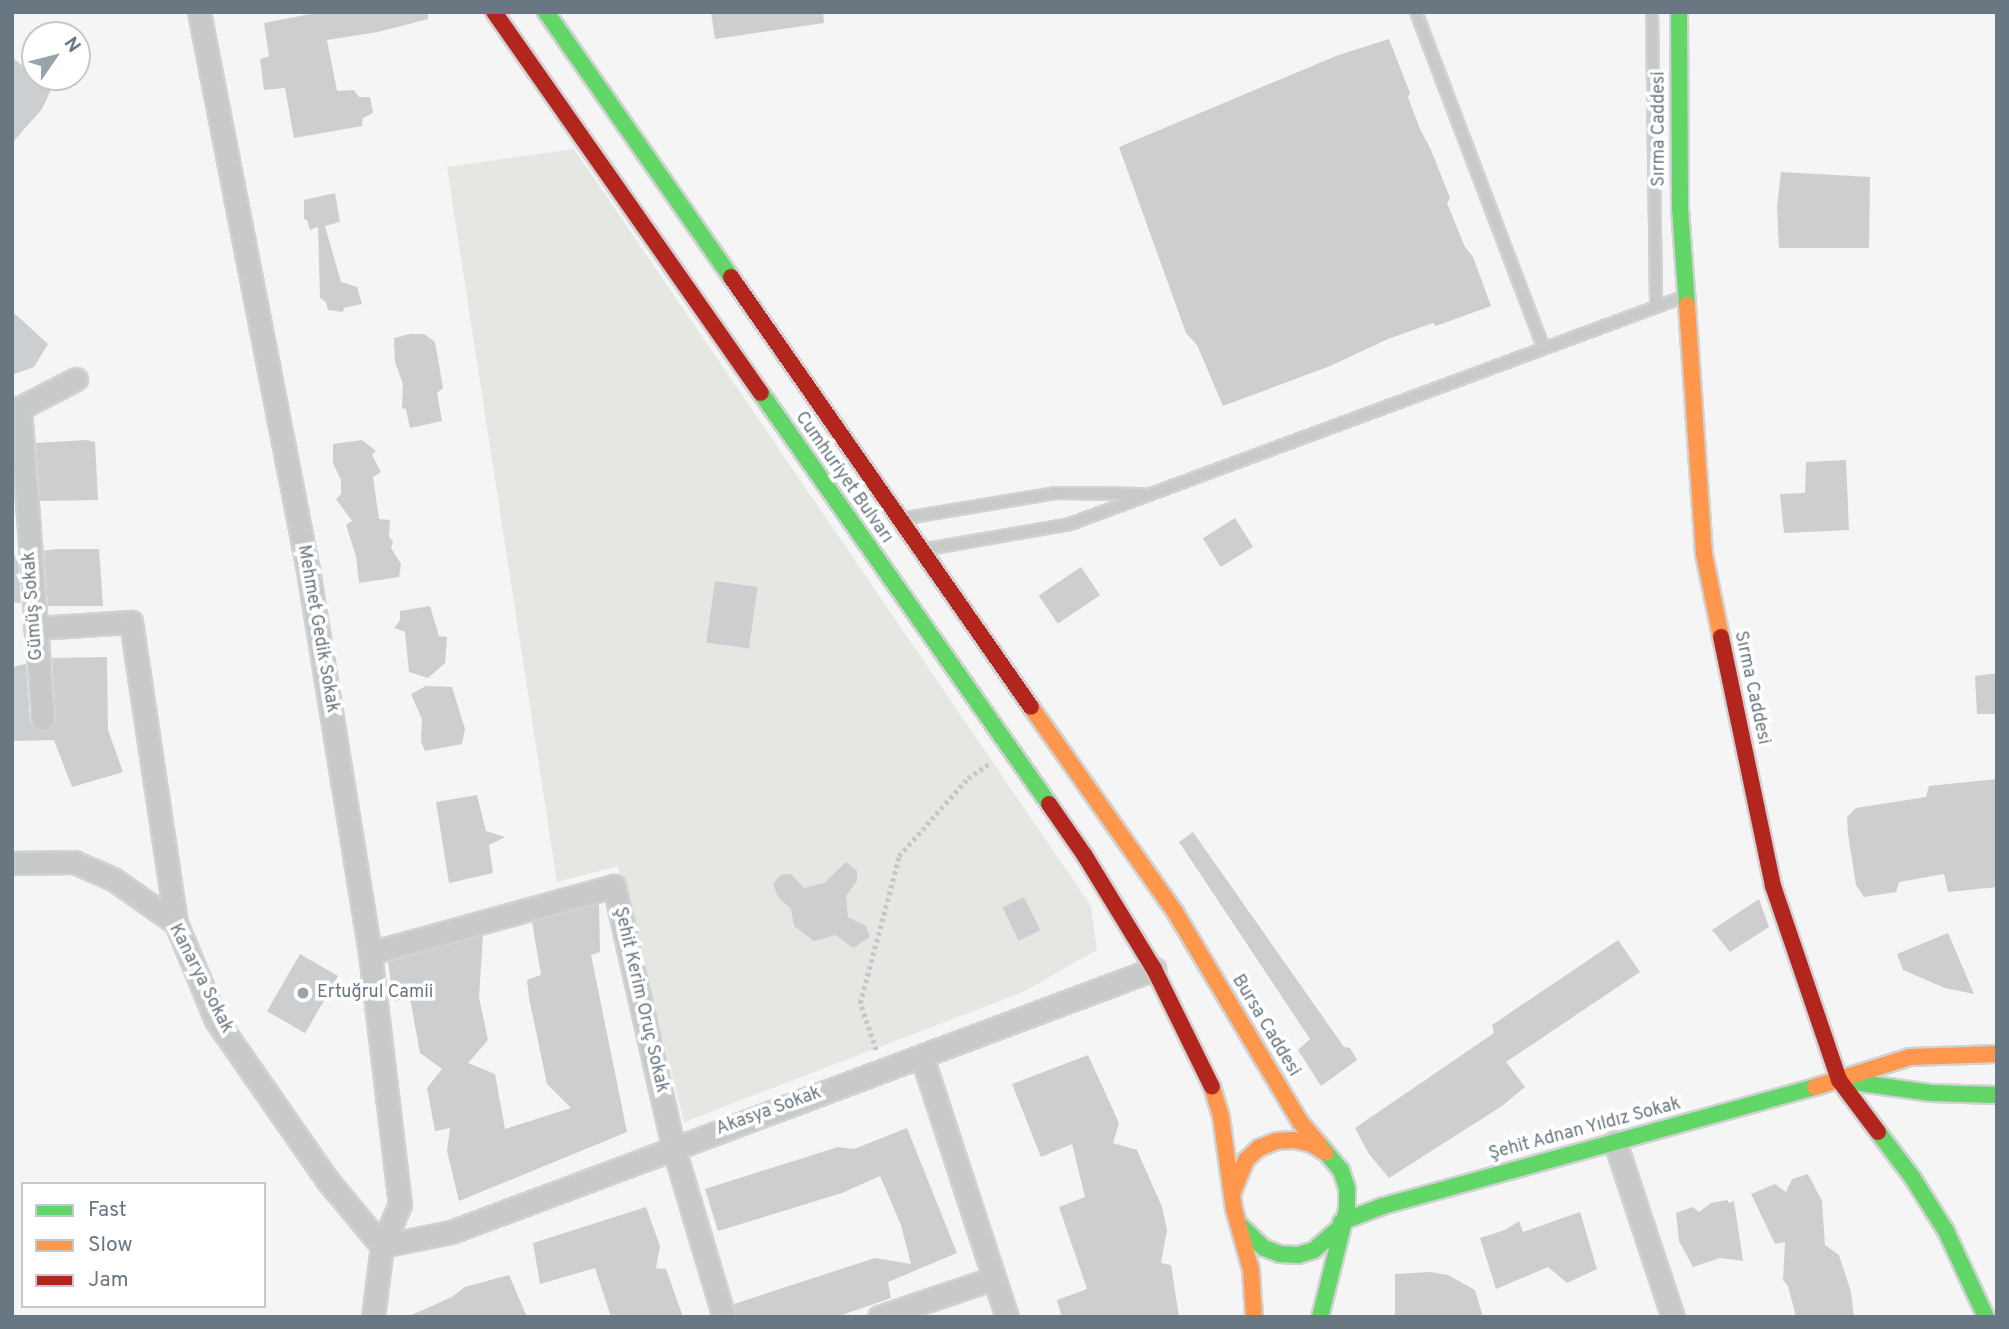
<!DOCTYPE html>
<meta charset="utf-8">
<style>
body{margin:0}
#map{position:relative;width:2009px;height:1329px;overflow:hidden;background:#f5f5f5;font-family:Overpass,sans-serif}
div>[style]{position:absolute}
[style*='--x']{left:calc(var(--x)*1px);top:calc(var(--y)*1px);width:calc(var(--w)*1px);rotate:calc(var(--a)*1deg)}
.green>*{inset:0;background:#e4e7e2}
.building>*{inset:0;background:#cdcecf;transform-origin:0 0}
.path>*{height:4.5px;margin-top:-2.25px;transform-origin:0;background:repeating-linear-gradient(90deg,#c6c7c8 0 3.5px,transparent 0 7px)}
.roads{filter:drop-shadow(2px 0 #d1d2d3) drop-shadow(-2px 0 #d1d2d3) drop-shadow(0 2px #d1d2d3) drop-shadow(0 -2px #d1d2d3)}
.lane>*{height:10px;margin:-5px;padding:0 5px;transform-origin:5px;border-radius:5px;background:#c8caca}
.street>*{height:21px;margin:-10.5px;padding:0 10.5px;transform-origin:10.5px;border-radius:10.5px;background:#c8caca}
.fast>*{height:16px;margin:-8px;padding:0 8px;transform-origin:8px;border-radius:8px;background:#63d668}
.slow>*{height:16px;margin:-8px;padding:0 8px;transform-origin:8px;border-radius:8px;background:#ff974d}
.jam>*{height:16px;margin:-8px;padding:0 8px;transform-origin:8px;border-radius:8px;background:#b3261e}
.dots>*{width:19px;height:19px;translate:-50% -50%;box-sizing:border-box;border:4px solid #fff;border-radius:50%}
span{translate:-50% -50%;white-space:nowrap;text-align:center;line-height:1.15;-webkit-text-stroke:7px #fff;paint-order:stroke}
.street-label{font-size:18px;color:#687782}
.poi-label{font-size:18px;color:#687782}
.left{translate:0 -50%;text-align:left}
.frame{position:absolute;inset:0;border:14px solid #687782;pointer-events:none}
.legend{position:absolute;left:21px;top:1182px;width:245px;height:126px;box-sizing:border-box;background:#fff;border:2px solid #c3c9cd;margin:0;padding:9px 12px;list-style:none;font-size:21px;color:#687782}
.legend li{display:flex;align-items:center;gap:14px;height:35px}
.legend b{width:35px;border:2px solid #c3c9cd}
.north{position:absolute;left:21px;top:21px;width:70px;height:70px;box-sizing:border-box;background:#fff;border:2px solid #c3c9cd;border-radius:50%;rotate:55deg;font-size:19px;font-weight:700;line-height:28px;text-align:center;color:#687782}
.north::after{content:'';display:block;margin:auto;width:24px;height:32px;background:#99a3aa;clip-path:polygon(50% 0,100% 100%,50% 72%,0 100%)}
</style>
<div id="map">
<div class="green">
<i style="clip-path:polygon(574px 149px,1091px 906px,1097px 950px,1023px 992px,684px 1122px,618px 866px,557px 882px,447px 167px)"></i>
</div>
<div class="building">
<i style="clip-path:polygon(321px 12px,428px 12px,428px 19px,378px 32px,327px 40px,337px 91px,354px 90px,359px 97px,370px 97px,373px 113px,363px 118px,362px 126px,294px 138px,285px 88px,264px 90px,260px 59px,269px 56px,264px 23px)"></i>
<i style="clip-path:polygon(711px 12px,823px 12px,824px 23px,715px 39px)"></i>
<i style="clip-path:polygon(1389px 39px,1410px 93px,1408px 97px,1420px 129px,1431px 150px,1450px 198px,1447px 203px,1465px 247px,1473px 257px,1491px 306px,1436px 326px,1433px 323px,1388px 339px,1330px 366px,1223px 406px,1197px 345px,1186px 333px,1119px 147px,1336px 56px)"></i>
<i style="clip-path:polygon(12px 57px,51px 90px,42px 109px,12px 143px)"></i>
<i style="clip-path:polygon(1781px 172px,1870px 177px,1869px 248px,1779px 248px,1777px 207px)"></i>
<i style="clip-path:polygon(335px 193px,340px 222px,325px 226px,341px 282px,357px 287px,362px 304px,344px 308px,343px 312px,328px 310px,326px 302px,320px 298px,318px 227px,310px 230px,307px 220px,304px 219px,304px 200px)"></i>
<i style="clip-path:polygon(12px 311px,48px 344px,34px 367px,12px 375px)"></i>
<i style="clip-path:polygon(410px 334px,424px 334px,435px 342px,443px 388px,437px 393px,442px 421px,410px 428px,406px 409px,402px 408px,403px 384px,395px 362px,394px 338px)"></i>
<i style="clip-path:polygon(86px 440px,95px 442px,98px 500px,40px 501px,36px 443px)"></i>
<i style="clip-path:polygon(362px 440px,376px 451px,372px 455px,381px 472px,373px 477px,379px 519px,390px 520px,389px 537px,393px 541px,391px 548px,401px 564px,399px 577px,359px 583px,356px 556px,346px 525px,352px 521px,336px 499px,341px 494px,341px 480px,333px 463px,333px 444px)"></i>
<i style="clip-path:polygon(1846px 460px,1849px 530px,1784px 533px,1780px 494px,1805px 493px,1806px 462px)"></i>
<i style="left:1235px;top:518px;width:34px;height:38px;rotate:58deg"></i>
<i style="clip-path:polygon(56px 549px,99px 549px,103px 606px,48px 606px,44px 551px)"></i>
<i style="clip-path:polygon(12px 555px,18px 555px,21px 603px,12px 602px)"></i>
<i style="left:1081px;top:567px;width:34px;height:51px;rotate:56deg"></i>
<i style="left:715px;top:581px;width:43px;height:62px;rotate:8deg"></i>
<i style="clip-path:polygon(430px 606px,439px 636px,447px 637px,445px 663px,428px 678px,409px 672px,405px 632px,394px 628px,400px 620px,400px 611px)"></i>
<i style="clip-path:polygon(107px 657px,108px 730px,123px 772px,72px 787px,54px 740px,12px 741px,12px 667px,26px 664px,30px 721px,37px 730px,45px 732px,54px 725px,56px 719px,52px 658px)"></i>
<i style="clip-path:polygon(1997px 673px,1997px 714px,1977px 714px,1975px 676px)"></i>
<i style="clip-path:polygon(426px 686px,452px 687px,465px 729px,462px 744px,425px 751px,421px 741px,422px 719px,411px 694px)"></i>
<i style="clip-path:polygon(1997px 779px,1997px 887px,1948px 892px,1944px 874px,1899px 882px,1896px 892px,1864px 897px,1856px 885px,1848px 834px,1847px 817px,1856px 808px,1926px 797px,1929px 786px)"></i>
<i style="clip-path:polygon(477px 795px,486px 831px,505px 837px,489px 845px,493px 873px,449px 883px,436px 802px)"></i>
<i style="clip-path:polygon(1193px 832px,1344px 1047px,1350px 1048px,1357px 1060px,1321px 1086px,1298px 1050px,1310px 1039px,1179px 842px)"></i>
<i style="clip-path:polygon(846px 862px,857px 871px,857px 881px,846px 896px,848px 917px,866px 926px,870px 937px,853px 948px,836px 935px,814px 941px,794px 926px,791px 909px,778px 897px,773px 884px,781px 875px,791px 874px,804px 888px,824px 883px)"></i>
<i style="left:1024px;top:897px;width:37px;height:24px;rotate:64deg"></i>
<i style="clip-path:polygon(1759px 899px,1769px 927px,1730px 952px,1712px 930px)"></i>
<i style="clip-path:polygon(599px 904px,600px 952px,591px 955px,627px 1132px,459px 1201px,447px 1151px,450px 1128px,435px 1131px,427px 1088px,442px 1069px,420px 1053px,410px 998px,394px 1001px,388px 962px,483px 935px,479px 997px,488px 1040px,468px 1063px,495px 1074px,505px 1129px,571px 1108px,547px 1084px,529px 998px,527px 980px,541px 975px,532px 922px)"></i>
<i style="clip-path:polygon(1948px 933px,1974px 994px,1945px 988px,1903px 970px,1897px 954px)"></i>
<i style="clip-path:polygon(1618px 940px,1640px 972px,1506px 1062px,1525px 1087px,1502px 1106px,1389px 1178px,1369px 1154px,1355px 1128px,1494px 1033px,1492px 1025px)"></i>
<i style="left:300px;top:954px;width:44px;height:66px;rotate:30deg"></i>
<i style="clip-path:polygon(1088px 1055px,1119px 1123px,1113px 1143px,1137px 1150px,1162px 1207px,1167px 1230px,1161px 1263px,1171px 1265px,1179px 1317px,1062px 1317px,1057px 1300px,1087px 1289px,1059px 1207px,1085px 1197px,1072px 1144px,1041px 1157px,1012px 1084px)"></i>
<i style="clip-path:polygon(907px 1128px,957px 1253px,888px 1282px,891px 1298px,836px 1317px,737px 1317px,734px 1304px,875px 1258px,911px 1264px,901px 1225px,880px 1176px,842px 1193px,718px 1231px,705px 1189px,838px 1147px,854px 1149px)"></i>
<i style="clip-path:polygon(1808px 1174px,1822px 1201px,1825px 1245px,1839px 1255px,1851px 1292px,1854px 1317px,1796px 1317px,1788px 1286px,1783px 1280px,1785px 1242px,1775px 1244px,1751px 1194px,1775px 1184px,1786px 1192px,1792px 1179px)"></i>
<i style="clip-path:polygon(1727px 1200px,1729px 1203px,1734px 1201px,1743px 1261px,1720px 1258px,1693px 1267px,1679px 1241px,1676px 1213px,1693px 1207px,1699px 1212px,1711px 1203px)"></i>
<i style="clip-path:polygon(646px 1207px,660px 1246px,656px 1268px,666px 1269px,683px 1317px,611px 1317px,595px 1268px,540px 1284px,533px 1243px)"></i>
<i style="clip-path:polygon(1580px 1212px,1597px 1269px,1567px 1283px,1548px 1267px,1496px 1289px,1480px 1238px,1505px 1230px,1519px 1221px,1523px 1232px)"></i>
<i style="clip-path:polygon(1430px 1272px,1448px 1275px,1475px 1290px,1483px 1317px,1395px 1317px,1395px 1274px)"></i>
<i style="clip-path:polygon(509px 1275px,527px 1317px,407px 1317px,452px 1297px,465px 1287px)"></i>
</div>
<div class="path">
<i style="--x:876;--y:1050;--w:50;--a:-108.8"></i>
<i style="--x:860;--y:1003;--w:152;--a:-75.1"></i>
<i style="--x:899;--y:856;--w:104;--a:-48.5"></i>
<i style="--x:968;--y:778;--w:25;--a:-34"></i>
</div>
<div class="roads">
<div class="lane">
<i style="--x:1416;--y:12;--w:358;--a:69.2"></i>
<i style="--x:1652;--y:12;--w:295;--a:89.2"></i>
<i style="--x:906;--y:518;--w:151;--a:-9.5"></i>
<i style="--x:1055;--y:493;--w:88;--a:0.7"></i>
<i style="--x:927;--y:549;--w:145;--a:-9.9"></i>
<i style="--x:1070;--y:524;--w:654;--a:-20.32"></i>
</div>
<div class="street">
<i style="--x:199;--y:12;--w:569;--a:78.95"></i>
<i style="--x:308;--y:570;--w:388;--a:80.8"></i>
<i style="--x:370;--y:953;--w:253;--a:83.2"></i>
<i style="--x:400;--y:1204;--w:46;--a:113.2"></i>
<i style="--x:382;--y:1246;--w:72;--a:97.2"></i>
<i style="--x:20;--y:408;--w:312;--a:85.8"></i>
<i style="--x:12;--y:409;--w:8;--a:-7"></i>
<i style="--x:20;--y:408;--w:63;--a:-27.4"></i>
<i style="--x:35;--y:628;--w:96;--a:-3.6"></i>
<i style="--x:131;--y:622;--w:304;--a:81.5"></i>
<i style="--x:12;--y:863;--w:62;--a:-0.9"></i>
<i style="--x:74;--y:862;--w:43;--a:23.6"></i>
<i style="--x:113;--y:879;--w:77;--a:34.9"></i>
<i style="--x:176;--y:923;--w:105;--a:67.6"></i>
<i style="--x:216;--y:1020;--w:196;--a:55.2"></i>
<i style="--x:328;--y:1181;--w:85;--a:50.3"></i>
<i style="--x:370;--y:953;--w:253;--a:-15.4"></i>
<i style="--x:614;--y:886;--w:267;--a:77.2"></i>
<i style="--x:673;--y:1146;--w:178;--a:73.4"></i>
<i style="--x:922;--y:1057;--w:274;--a:71.9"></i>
<i style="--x:1615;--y:1142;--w:184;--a:71.7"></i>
<i style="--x:382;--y:1246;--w:70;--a:-11.5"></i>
<i style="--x:451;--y:1232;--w:751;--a:-20.51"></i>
<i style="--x:879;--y:1317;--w:121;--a:-18.7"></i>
</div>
<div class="fast">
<i style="--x:546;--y:12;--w:323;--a:55.1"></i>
<i style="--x:1679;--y:12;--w:196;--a:89.7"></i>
<i style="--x:1680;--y:208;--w:97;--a:85.9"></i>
<i style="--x:761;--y:393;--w:502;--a:54.98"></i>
<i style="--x:1846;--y:1081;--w:86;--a:8"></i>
<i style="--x:1931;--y:1093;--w:66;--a:1.7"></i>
<i style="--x:1878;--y:1132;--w:56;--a:52.9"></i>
<i style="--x:1912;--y:1177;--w:64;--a:57.8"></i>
<i style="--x:1946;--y:1231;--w:95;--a:65.1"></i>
<i style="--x:1319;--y:1144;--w:34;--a:50"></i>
<i style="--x:1341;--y:1170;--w:20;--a:72"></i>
<i style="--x:1347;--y:1189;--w:20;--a:90"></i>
<i style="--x:1347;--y:1209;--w:111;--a:104"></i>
<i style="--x:1341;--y:1222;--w:45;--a:-20.9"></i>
<i style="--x:1383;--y:1206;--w:448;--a:-15.4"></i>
<i style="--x:1240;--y:1225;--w:33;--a:44"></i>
<i style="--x:1264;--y:1248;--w:17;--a:21"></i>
<i style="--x:1280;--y:1254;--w:18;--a:3"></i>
<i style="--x:1298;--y:1255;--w:17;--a:-17"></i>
<i style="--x:1314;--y:1250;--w:35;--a:-41"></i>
</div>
<div class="slow">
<i style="--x:1687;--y:305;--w:250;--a:86.1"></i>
<i style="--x:1704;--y:554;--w:85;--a:78.4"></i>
<i style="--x:1031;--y:707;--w:251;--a:54.9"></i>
<i style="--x:1175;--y:912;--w:244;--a:59.2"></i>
<i style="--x:1300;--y:1122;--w:29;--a:49"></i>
<i style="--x:1212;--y:1087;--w:31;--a:73"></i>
<i style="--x:1221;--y:1117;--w:93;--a:82"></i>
<i style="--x:1234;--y:1209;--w:63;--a:74.4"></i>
<i style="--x:1251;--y:1270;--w:47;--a:86.3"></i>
<i style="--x:1815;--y:1087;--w:100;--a:-17.5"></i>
<i style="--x:1910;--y:1057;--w:87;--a:-2"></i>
<i style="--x:1233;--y:1192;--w:35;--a:-68"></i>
<i style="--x:1246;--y:1160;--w:18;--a:-43"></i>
<i style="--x:1259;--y:1148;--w:18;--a:-22"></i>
<i style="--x:1276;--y:1141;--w:18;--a:-3"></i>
<i style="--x:1294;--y:1140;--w:17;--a:13"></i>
<i style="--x:1311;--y:1144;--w:17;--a:31"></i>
</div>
<div class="jam">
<i style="--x:494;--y:12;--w:465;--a:55"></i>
<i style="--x:731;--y:277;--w:524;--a:55.1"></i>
<i style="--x:1721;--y:637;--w:254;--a:78.2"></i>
<i style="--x:1773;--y:886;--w:205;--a:71.2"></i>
<i style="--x:1839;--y:1080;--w:65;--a:53.1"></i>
<i style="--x:1049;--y:804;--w:63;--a:55.3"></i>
<i style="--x:1085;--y:856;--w:132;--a:58.6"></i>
<i style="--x:1154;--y:969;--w:131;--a:63.8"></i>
</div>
</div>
<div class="dots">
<i style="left:303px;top:993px;background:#99a3aa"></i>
</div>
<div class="street-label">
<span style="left:1660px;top:129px;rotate:-90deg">Sırma Caddesi</span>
<span style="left:843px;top:478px;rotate:55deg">Cumhuriyet Bulvarı</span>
<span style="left:34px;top:606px;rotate:-94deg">Gümüş Sokak</span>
<span style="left:317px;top:629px;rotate:80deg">Mehmet Gedik Sokak</span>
<span style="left:1751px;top:688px;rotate:78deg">Sırma Caddesi</span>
<span style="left:200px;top:979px;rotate:63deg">Kanarya Sokak</span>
<span style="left:640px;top:1000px;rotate:77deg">Şehit Kerim Oruç Sokak</span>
<span style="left:1265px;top:1026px;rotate:59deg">Bursa Caddesi</span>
<span style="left:769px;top:1112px;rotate:-20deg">Akasya Sokak</span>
<span style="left:1585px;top:1130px;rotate:-15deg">Şehit Adnan Yıldız Sokak</span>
</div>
<div class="poi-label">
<span class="left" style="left:317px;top:993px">Ertuğrul Camii</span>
</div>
<div class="frame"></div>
<ul class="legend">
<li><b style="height:9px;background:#63d668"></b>Fast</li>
<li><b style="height:9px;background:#ff974d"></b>Slow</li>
<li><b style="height:9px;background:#b3261e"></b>Jam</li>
</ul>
<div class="north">N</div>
</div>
